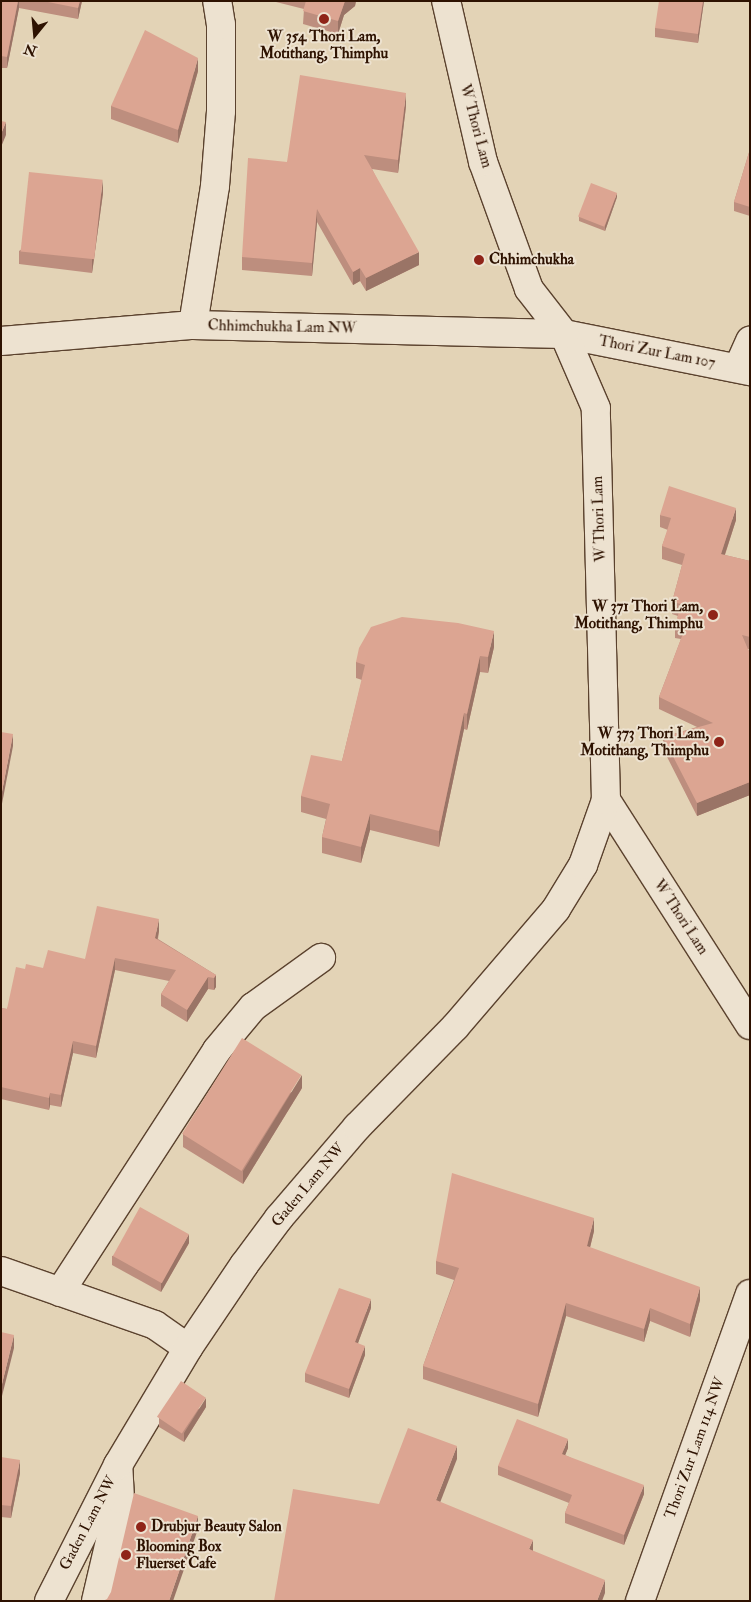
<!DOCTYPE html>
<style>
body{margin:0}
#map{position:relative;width:751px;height:1602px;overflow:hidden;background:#e3d3b6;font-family:"IM FELL Double Pica",serif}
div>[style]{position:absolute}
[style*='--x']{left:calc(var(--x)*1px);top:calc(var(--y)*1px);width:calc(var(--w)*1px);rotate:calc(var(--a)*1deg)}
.roads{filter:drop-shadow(1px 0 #5b422e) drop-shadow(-1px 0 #5b422e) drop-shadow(0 1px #5b422e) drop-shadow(0 -1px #5b422e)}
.street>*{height:28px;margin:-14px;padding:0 14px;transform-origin:14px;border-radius:14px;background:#ede2d0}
.secondary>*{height:28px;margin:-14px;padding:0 14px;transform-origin:14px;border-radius:14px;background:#ede2d0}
.wall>*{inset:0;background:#bd8e7e}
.shaded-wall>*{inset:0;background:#9a7466}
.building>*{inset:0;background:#dca592;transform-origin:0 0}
.dots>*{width:14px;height:14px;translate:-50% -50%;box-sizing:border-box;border:2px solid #ede2d0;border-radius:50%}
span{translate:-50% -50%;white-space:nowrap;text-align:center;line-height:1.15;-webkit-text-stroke:4px #ede2d0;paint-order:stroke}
.poi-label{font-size:15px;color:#2e1201;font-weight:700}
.left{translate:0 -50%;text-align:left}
.right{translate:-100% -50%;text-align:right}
.street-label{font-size:15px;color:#2e1201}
.frame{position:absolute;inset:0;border:2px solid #2e1201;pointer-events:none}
.north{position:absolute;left:10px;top:10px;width:50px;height:50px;-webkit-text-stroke:4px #ede2d0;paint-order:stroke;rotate:197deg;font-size:14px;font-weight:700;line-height:20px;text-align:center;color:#2e1201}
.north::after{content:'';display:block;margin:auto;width:18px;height:22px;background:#2e1201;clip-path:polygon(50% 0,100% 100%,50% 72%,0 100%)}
</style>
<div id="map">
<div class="roads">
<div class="street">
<i style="--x:193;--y:325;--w:141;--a:-81"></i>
<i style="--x:215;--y:186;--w:75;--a:-85.4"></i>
<i style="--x:221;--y:111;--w:86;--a:-90"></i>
<i style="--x:221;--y:25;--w:24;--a:-99"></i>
<i style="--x:1;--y:341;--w:193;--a:-4.8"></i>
<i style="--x:193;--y:325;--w:371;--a:1.4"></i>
<i style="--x:564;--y:334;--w:190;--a:11.3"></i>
<i style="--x:738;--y:368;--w:30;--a:-66"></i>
<i style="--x:606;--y:800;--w:267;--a:57.4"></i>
<i style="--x:1;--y:1271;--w:163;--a:19.3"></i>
<i style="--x:155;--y:1325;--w:40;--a:34.9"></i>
<i style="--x:60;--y:1292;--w:288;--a:-57"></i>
<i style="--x:217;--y:1050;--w:56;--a:-50.1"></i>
<i style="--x:253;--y:1007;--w:84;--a:-35.8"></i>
<i style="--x:96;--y:1601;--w:105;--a:-76.8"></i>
<i style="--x:120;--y:1499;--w:34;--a:-93"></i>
<i style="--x:640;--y:1601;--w:326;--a:-70.3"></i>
</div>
<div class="secondary">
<i style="--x:49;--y:1601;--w:153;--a:-63.1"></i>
<i style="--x:118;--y:1465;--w:136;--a:-59.1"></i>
<i style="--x:188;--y:1348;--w:100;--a:-56"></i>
<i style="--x:244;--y:1265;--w:59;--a:-53.3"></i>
<i style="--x:279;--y:1218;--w:120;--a:-49.4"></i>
<i style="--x:357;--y:1127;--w:140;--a:-45.6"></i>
<i style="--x:455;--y:1027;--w:155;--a:-49.4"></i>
<i style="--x:556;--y:909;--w:52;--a:-58.5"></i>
<i style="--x:583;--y:865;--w:69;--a:-70.5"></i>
<i style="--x:606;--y:800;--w:392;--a:-91.5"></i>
<i style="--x:596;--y:408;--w:81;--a:-113.4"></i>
<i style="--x:564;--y:334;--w:57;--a:-127.9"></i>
<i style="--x:529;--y:289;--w:135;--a:-109.9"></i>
<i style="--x:483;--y:162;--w:165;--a:-102.9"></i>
</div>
</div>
<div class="wall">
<i style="clip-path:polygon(1px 1px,82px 1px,78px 19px,19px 8px,7px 68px,1px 68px)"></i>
<i style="clip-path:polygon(272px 1px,356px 1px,355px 6px,344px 15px,338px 34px,303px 24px,304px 9px)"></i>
<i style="clip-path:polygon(704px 1px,698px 43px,655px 37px,655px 28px)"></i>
<i style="clip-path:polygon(198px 71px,178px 143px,111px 119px,111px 106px)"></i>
<i style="clip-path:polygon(406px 106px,398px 173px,372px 169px,419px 265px,366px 291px,360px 281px,353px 285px,317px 222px,312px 276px,242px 270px,242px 257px,287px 162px)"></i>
<i style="clip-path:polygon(750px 149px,750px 216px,734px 211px,734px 202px)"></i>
<i style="clip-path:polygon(103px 193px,92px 273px,19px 264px,19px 251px)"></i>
<i style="clip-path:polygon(617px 197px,605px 231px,579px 221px,579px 217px)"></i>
<i style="clip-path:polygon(660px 515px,736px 520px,725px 555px,750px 561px,750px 649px,748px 649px,750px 654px,750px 795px,697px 816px,663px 749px,663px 737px,697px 727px,659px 709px,659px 697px,681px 639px,675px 638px,675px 626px,678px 616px,672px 614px,672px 602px,682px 565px,662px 559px,662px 546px,668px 530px,660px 527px)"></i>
<i style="clip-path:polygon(494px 647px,488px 673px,480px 672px,467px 730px,464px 729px,439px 847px,370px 830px,361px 863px,322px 853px,322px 837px,326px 819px,301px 812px,301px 796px,342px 761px,362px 680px,356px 678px,356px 662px)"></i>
<i style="clip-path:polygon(159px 931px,158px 939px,216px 975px,216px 987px,214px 990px,208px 989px,187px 1022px,161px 1006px,161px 994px,169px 981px,115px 970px,96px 1058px,73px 1053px,61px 1107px,50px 1105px,49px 1110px,1px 1099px,1px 1008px,7px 1009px,25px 969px,43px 968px,85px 959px)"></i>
<i style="clip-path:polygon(302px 1088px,243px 1184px,183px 1147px,183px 1134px)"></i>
<i style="clip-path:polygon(594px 1231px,590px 1248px,700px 1300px,690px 1337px,650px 1321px,644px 1342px,566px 1316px,538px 1417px,423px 1379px,423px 1366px,454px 1280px,436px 1274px,436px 1261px)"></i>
<i style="clip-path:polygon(189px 1243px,161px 1292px,112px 1265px,112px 1256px)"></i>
<i style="clip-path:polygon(371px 1308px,358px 1343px,365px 1355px,349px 1398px,305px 1382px,305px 1373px)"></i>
<i style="clip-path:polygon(206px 1407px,184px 1442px,159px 1427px,159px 1418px)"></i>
<i style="clip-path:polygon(568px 1448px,565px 1455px,644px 1494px,624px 1545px,565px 1523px,565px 1513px,569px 1503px,498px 1475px,498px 1466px)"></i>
<i style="clip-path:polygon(1px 1457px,20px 1473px,11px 1518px,1px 1517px)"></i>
</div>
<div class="shaded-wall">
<i style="clip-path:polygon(18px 1px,19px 1px,19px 8px,7px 68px,7px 57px)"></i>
<i style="clip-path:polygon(80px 1px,82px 1px,78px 19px,78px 8px)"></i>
<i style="clip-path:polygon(345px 1px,356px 1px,355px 6px,344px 15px,338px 34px,338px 21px)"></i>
<i style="clip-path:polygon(703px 1px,704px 1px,698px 43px,698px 34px)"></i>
<i style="clip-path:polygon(198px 58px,198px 71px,178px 143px,178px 130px)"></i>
<i style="clip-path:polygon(406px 93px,406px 106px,398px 173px,398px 160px)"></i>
<i style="clip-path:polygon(6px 122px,6px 135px,1px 147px,1px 134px)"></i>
<i style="clip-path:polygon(103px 180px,103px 193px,92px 273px,92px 260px)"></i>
<i style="clip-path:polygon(617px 193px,617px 197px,605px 231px,605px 226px)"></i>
<i style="clip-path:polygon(317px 209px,317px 222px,312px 276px,312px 263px)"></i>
<i style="clip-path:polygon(419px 252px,419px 265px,366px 291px,366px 278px)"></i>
<i style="clip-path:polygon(360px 268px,360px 281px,353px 285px,353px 272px)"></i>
<i style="clip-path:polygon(736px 508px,736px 520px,721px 566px,721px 554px)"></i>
<i style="clip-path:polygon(494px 631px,494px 647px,488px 673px,488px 657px)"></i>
<i style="clip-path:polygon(480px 656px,480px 672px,467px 730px,467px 714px)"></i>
<i style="clip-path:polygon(464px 713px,464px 729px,439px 847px,439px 831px)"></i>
<i style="clip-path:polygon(13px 734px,13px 746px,1px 809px,1px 797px)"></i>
<i style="clip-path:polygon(750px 782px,750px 795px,697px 816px,697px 803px)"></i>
<i style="clip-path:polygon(370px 814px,370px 830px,361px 863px,361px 847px)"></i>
<i style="clip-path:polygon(159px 919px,159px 931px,155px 950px,155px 938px)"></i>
<i style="clip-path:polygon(115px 958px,115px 970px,96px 1058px,96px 1046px)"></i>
<i style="clip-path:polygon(216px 975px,216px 987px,214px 990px,214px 978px)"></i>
<i style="clip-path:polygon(208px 977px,208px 989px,187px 1022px,187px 1010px)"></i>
<i style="clip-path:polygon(73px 1041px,73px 1053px,61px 1107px,61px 1095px)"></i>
<i style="clip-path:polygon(302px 1075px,302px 1088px,243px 1184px,243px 1171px)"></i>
<i style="clip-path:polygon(50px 1093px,50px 1105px,49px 1110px,49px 1098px)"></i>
<i style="clip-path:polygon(594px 1218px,594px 1231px,587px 1259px,587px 1246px)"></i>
<i style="clip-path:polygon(189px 1234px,189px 1243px,161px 1292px,161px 1283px)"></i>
<i style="clip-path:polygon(700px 1287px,700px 1300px,690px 1337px,690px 1324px)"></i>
<i style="clip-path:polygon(371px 1299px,371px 1308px,355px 1351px,355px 1342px)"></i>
<i style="clip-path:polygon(566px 1303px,566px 1316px,538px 1417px,538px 1404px)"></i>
<i style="clip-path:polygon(650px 1308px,650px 1321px,644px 1342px,644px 1329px)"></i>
<i style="clip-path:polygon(14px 1335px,14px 1348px,1px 1400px,1px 1388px)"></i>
<i style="clip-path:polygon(365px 1346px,365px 1355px,349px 1398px,349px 1389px)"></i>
<i style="clip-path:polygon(206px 1398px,206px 1407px,184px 1442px,184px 1433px)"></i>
<i style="clip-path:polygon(568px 1439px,568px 1448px,562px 1463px,562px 1454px)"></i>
<i style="clip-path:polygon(457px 1446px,457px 1459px,436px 1513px,436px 1500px)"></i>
<i style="clip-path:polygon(20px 1460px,20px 1473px,11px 1518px,11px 1506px)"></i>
<i style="clip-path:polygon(644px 1485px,644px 1494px,624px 1545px,624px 1535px)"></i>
<i style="clip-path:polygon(198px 1516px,198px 1529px,173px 1601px,169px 1601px)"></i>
<i style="clip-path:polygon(533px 1540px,533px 1552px,529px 1549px)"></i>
<i style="clip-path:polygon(605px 1580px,605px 1593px,602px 1601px,597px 1601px)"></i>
</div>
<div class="building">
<i style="clip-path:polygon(1px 1px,18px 1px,7px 57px,1px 56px)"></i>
<i style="clip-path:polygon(43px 1px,80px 1px,78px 8px)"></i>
<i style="clip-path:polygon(306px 1px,345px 1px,338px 21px,303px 11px)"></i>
<i style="clip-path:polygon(659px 1px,703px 1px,698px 34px,655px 28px)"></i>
<i style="clip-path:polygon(145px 30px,198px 58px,178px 130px,111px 106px)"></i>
<i style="clip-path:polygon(300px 75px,406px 93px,398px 160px,364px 155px,419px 252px,366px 278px,360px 268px,353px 272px,317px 209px,312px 263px,242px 257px,248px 158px,287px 162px)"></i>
<i style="clip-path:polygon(1px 121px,6px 122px,1px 134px)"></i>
<i style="clip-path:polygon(750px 149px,750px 207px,734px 202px)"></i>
<i style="left:29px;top:172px;width:74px;height:80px;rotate:6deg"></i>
<i style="left:591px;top:183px;width:28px;height:36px;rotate:21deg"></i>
<i style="clip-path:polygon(669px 486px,736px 508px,721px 554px,750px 561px,750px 637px,742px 635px,750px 654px,750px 782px,697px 803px,663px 737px,713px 723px,659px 697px,685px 628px,675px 626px,681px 604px,672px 602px,685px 554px,662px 546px,671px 518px,660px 515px)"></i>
<i style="clip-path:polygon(402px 617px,458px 623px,494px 631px,488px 657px,480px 656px,467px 714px,464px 713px,439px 831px,370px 814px,361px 847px,322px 837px,330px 804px,301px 796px,311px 755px,342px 761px,365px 665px,356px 662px,359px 648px,371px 627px)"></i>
<i style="clip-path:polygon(1px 732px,13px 734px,1px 797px)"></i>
<i style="clip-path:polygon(97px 906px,159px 919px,155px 938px,216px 975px,214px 978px,208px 977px,187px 1010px,161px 994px,176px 970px,115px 958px,96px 1046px,73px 1041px,61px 1095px,50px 1093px,49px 1098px,1px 1087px,1px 1049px,2px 1045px,1px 1045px,1px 1008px,7px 1009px,16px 967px,25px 969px,26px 964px,43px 968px,48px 950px,85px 959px)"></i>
<i style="left:242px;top:1038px;width:70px;height:113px;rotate:32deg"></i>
<i style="clip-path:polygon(452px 1173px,594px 1218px,587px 1246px,700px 1287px,690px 1324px,650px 1308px,644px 1329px,566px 1303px,538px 1404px,423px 1366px,459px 1268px,436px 1261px)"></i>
<i style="left:140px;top:1207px;width:56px;height:56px;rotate:29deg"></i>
<i style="clip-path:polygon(339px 1288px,371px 1299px,355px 1342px,365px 1346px,349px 1389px,305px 1373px)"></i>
<i style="clip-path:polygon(1px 1332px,14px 1335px,1px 1388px)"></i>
<i style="left:181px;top:1381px;width:30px;height:43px;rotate:34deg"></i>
<i style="clip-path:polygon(517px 1419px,568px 1439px,562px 1454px,644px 1485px,624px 1535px,565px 1513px,572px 1495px,498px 1466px)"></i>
<i style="clip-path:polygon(408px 1428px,457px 1446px,436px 1500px,533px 1540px,529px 1549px,605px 1580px,597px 1601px,274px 1601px,293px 1489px,379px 1504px)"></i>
<i style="clip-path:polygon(1px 1457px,20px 1460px,11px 1506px,1px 1505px)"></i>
<i style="clip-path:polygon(134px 1493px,198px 1516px,169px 1601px,103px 1601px,107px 1599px,111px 1592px)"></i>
</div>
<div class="dots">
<i style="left:324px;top:19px;background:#8f2418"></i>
<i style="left:479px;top:260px;background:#8f2418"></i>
<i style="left:713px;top:615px;background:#8f2418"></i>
<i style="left:719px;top:742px;background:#8f2418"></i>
<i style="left:141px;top:1527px;background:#8f2418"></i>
<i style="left:126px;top:1555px;background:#8f2418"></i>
</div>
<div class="poi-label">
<span style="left:324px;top:45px">W 354 Thori Lam,<br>Motithang, Thimphu</span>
<span class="left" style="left:489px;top:260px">Chhimchukha</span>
<span class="right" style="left:703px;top:615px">W 371 Thori Lam,<br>Motithang, Thimphu</span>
<span class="right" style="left:709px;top:742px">W 373 Thori Lam,<br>Motithang, Thimphu</span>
<span class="left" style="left:151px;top:1527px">Drubjur Beauty Salon</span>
<span class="left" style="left:136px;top:1555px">Blooming Box<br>Fluerset Cafe</span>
</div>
<div class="street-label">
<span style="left:476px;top:126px;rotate:75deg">W Thori Lam</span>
<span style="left:282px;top:327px;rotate:1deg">Chhimchukha Lam NW</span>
<span style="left:657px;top:352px;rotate:11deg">Thori Zur Lam 107</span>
<span style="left:599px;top:519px;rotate:-92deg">W Thori Lam</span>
<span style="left:681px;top:917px;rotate:57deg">W Thori Lam</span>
<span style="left:308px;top:1185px;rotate:-50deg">Gaden Lam NW</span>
<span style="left:695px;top:1448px;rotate:-70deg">Thori Zur Lam 114 NW</span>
<span style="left:88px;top:1523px;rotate:-62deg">Gaden Lam NW</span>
</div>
<div class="frame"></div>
<div class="north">N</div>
</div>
